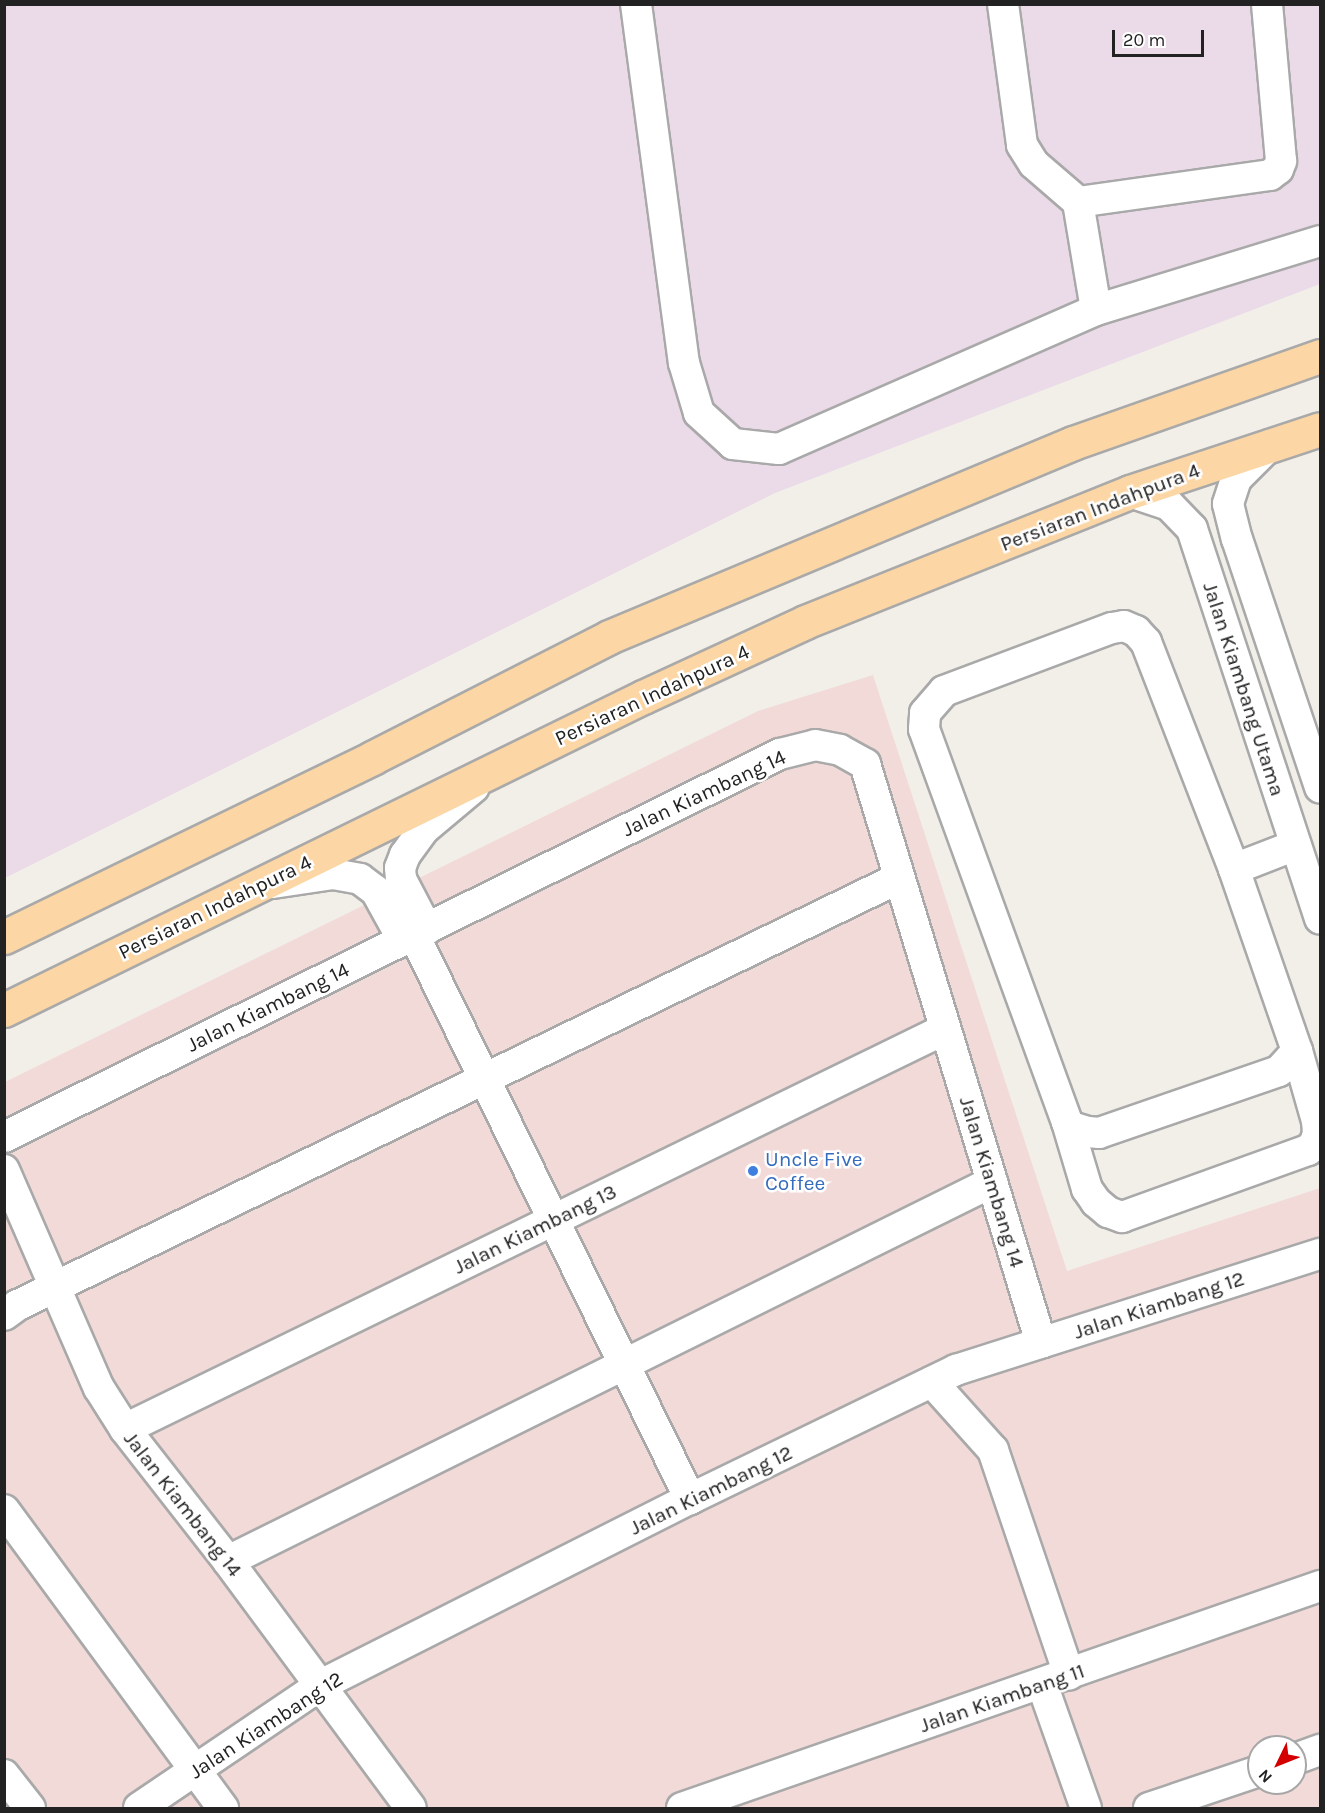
<!DOCTYPE html>
<style>
body{margin:0}
#map{position:relative;width:1325px;height:1813px;overflow:hidden;background:#f2efe9;font-family:Karla,sans-serif}
div>[style]{position:absolute}
[style*='--x']{left:calc(var(--x)*1px);top:calc(var(--y)*1px);width:calc(var(--w)*1px);rotate:calc(var(--a)*1deg)}
.commercial>*{inset:0;background:#f2dad9}
.industrial>*{inset:0;background:#ebdbe8}
.roads{filter:drop-shadow(2px 0 #a9a9a9) drop-shadow(-2px 0 #a9a9a9) drop-shadow(0 2px #a9a9a9) drop-shadow(0 -2px #a9a9a9)}
.minor>*{height:30px;margin:-15px;padding:0 15px;transform-origin:15px;border-radius:15px;background:#fff}
.major>*{height:33px;margin:-16.5px;padding:0 16.5px;transform-origin:16.5px;border-radius:16.5px;background:#fcd6a4}
.dots>*{width:16px;height:16px;translate:-50% -50%;box-sizing:border-box;border:3px solid #fff;border-radius:50%}
span{translate:-50% -50%;white-space:nowrap;text-align:center;line-height:1.15;-webkit-text-stroke:5px #fff;paint-order:stroke}
.street-label{font-size:21px;color:#222}
.shop-label{font-size:21px;color:#366cbe}
.left{translate:0 -50%;text-align:left}
.frame{position:absolute;inset:0;border:6px solid #222;pointer-events:none}
.north{position:absolute;left:1247px;top:1735px;width:60px;height:60px;box-sizing:border-box;background:#fff;border:2px solid #a7a7a7;border-radius:50%;rotate:227deg;font-size:16px;font-weight:700;line-height:24px;text-align:center;color:#222}
.north::after{content:'';display:block;margin:auto;width:21px;height:27px;background:#d40000;clip-path:polygon(50% 0,100% 100%,50% 72%,0 100%)}
.scale{position:absolute;left:1112px;top:30px;width:92px;height:27px;box-sizing:border-box;border:3px solid #222;border-top:0;padding-left:8px;font-size:18px;line-height:21px;white-space:nowrap;color:#222;-webkit-text-stroke:4px #fff;paint-order:stroke}
</style>
<div id="map">
<div class="commercial">
<i style="clip-path:polygon(evenodd,873px 675px,1067px 1271px,1320px 1188px,1320px 1808px,5px 1808px,5px 1082px,758px 711px,873px 675px,1259px 1747px,1295px 1747px,1295px 1783px,1259px 1783px,1259px 1747px)"></i>
</div>
<div class="industrial">
<i style="clip-path:polygon(5px 5px,1320px 5px,1320px 284px,775px 493px,5px 878px)"></i>
</div>
<div class="roads">
<div class="minor">
<i style="--x:636;--y:4;--w:362;--a:82.4"></i>
<i style="--x:684;--y:363;--w:52;--a:73.3"></i>
<i style="--x:699;--y:413;--w:46;--a:42.4"></i>
<i style="--x:733;--y:444;--w:46;--a:6.2"></i>
<i style="--x:779;--y:449;--w:346;--a:-23.7"></i>
<i style="--x:1096;--y:310;--w:234;--a:-17.1"></i>
<i style="--x:1003;--y:4;--w:142;--a:82.3"></i>
<i style="--x:1022;--y:145;--w:22;--a:58"></i>
<i style="--x:1034;--y:164;--w:58;--a:40.8"></i>
<i style="--x:1078;--y:202;--w:194;--a:-8"></i>
<i style="--x:1270;--y:175;--w:10;--a:-37"></i>
<i style="--x:1278;--y:169;--w:9;--a:-69"></i>
<i style="--x:1281;--y:161;--w:158;--a:-95.1"></i>
<i style="--x:1078;--y:202;--w:109;--a:80.5"></i>
<i style="--x:1270;--y:445;--w:48;--a:135"></i>
<i style="--x:1236;--y:479;--w:26;--a:108"></i>
<i style="--x:1228;--y:504;--w:36;--a:76"></i>
<i style="--x:1237;--y:539;--w:262;--a:71.5"></i>
<i style="--x:1130;--y:492;--w:41;--a:18.4"></i>
<i style="--x:1169;--y:505;--w:33;--a:46"></i>
<i style="--x:1192;--y:529;--w:410;--a:71.8"></i>
<i style="--x:1124;--y:626;--w:13;--a:23"></i>
<i style="--x:1136;--y:631;--w:15;--a:48"></i>
<i style="--x:1146;--y:642;--w:243;--a:68.8"></i>
<i style="--x:1234;--y:869;--w:193;--a:70.9"></i>
<i style="--x:1297;--y:1051;--w:27;--a:132"></i>
<i style="--x:1279;--y:1071;--w:190;--a:161"></i>
<i style="--x:1099;--y:1133;--w:11;--a:-175"></i>
<i style="--x:1088;--y:1132;--w:17;--a:-163"></i>
<i style="--x:1072;--y:1127;--w:7;--a:-135"></i>
<i style="--x:1067;--y:1122;--w:418;--a:-110"></i>
<i style="--x:924;--y:729;--w:16;--a:-86"></i>
<i style="--x:925;--y:713;--w:29;--a:-49"></i>
<i style="--x:944;--y:691;--w:179;--a:-20.6"></i>
<i style="--x:1112;--y:628;--w:12;--a:-9"></i>
<i style="--x:1234;--y:869;--w:66;--a:-21.2"></i>
<i style="--x:273;--y:883;--w:61;--a:-8.5"></i>
<i style="--x:333;--y:874;--w:27;--a:10"></i>
<i style="--x:360;--y:879;--w:20;--a:37"></i>
<i style="--x:376;--y:891;--w:56;--a:61.1"></i>
<i style="--x:427;--y:929;--w:56;--a:-117.5"></i>
<i style="--x:401;--y:879;--w:11;--a:-95"></i>
<i style="--x:400;--y:868;--w:14;--a:-69"></i>
<i style="--x:405;--y:855;--w:32;--a:-54"></i>
<i style="--x:424;--y:829;--w:65;--a:-40"></i>
<i style="--x:414;--y:935;--w:628;--a:63.92"></i>
<i style="--x:1067;--y:1122;--w:70;--a:73.4"></i>
<i style="--x:1087;--y:1189;--w:16;--a:55"></i>
<i style="--x:1096;--y:1202;--w:16;--a:40"></i>
<i style="--x:1108;--y:1212;--w:15;--a:20"></i>
<i style="--x:1122;--y:1217;--w:198;--a:-19.8"></i>
<i style="--x:1308;--y:1150;--w:8;--a:-40"></i>
<i style="--x:1314;--y:1145;--w:12;--a:-70"></i>
<i style="--x:1318;--y:1134;--w:13;--a:-94"></i>
<i style="--x:1317;--y:1121;--w:73;--a:-105.9"></i>
<i style="--x:4;--y:1137;--w:865;--a:-26.27"></i>
<i style="--x:780;--y:754;--w:36;--a:-14"></i>
<i style="--x:815;--y:745;--w:25;--a:11"></i>
<i style="--x:840;--y:750;--w:29;--a:29"></i>
<i style="--x:865;--y:764;--w:605;--a:73.09"></i>
<i style="--x:4;--y:1170;--w:238;--a:66.5"></i>
<i style="--x:99;--y:1388;--w:49;--a:57.6"></i>
<i style="--x:125;--y:1429;--w:167;--a:52"></i>
<i style="--x:228;--y:1561;--w:307;--a:53.5"></i>
<i style="--x:4;--y:1315;--w:17;--a:-36"></i>
<i style="--x:18;--y:1305;--w:979;--a:-25.86"></i>
<i style="--x:932;--y:1382;--w:91;--a:48.1"></i>
<i style="--x:993;--y:1450;--w:237;--a:71.3"></i>
<i style="--x:125;--y:1429;--w:912;--a:-26"></i>
<i style="--x:4;--y:1510;--w:370;--a:53.7"></i>
<i style="--x:228;--y:1561;--w:853;--a:-26.38"></i>
<i style="--x:1042;--y:1684;--w:132;--a:70.5"></i>
<i style="--x:1295;--y:1759;--w:27;--a:-20"></i>
<i style="--x:4;--y:1775;--w:42;--a:51.8"></i>
<i style="--x:139;--y:1808;--w:217;--a:-34.1"></i>
<i style="--x:319;--y:1686;--w:415;--a:-26.8"></i>
<i style="--x:690;--y:1499;--w:296;--a:-25.9"></i>
<i style="--x:956;--y:1370;--w:382;--a:-17.7"></i>
<i style="--x:682;--y:1808;--w:676;--a:-19.19"></i>
<i style="--x:1149;--y:1808;--w:116;--a:-18.6"></i>
</div>
<div class="major">
<i style="--x:4;--y:937;--w:409;--a:-25.9"></i>
<i style="--x:372;--y:758;--w:266;--a:-27"></i>
<i style="--x:609;--y:637;--w:503;--a:-22.69"></i>
<i style="--x:1073;--y:443;--w:262;--a:-19.4"></i>
<i style="--x:4;--y:1010;--w:712;--a:-26.1"></i>
<i style="--x:643;--y:697;--w:179;--a:-24.8"></i>
<i style="--x:805;--y:622;--w:350;--a:-21.8"></i>
<i style="--x:1130;--y:492;--w:200;--a:-18.3"></i>
</div>
</div>
<div class="dots">
<i style="left:753px;top:1171px;background:#3f7fe0"></i>
</div>
<div class="street-label">
<span style="left:1100px;top:507px;rotate:-21deg">Persiaran Indahpura 4</span>
<span style="left:1244px;top:689px;rotate:72deg">Jalan Kiambang Utama</span>
<span style="left:652px;top:695px;rotate:-25deg">Persiaran Indahpura 4</span>
<span style="left:704px;top:793px;rotate:-25deg">Jalan Kiambang 14</span>
<span style="left:215px;top:907px;rotate:-26deg">Persiaran Indahpura 4</span>
<span style="left:268px;top:1007px;rotate:-26deg">Jalan Kiambang 14</span>
<span style="left:992px;top:1182px;rotate:73deg">Jalan Kiambang 14</span>
<span style="left:535px;top:1229px;rotate:-26deg">Jalan Kiambang 13</span>
<span style="left:1159px;top:1305px;rotate:-18deg">Jalan Kiambang 12</span>
<span style="left:711px;top:1490px;rotate:-26deg">Jalan Kiambang 12</span>
<span style="left:183px;top:1504px;rotate:52deg">Jalan Kiambang 14</span>
<span style="left:1002px;top:1698px;rotate:-19deg">Jalan Kiambang 11</span>
<span style="left:266px;top:1725px;rotate:-33deg">Jalan Kiambang 12</span>
</div>
<div class="shop-label">
<span class="left" style="left:765px;top:1171px">Uncle Five<br>Coffee</span>
</div>
<div class="frame"></div>
<div class="north">N</div>
<div class="scale">20 m</div>
</div>
